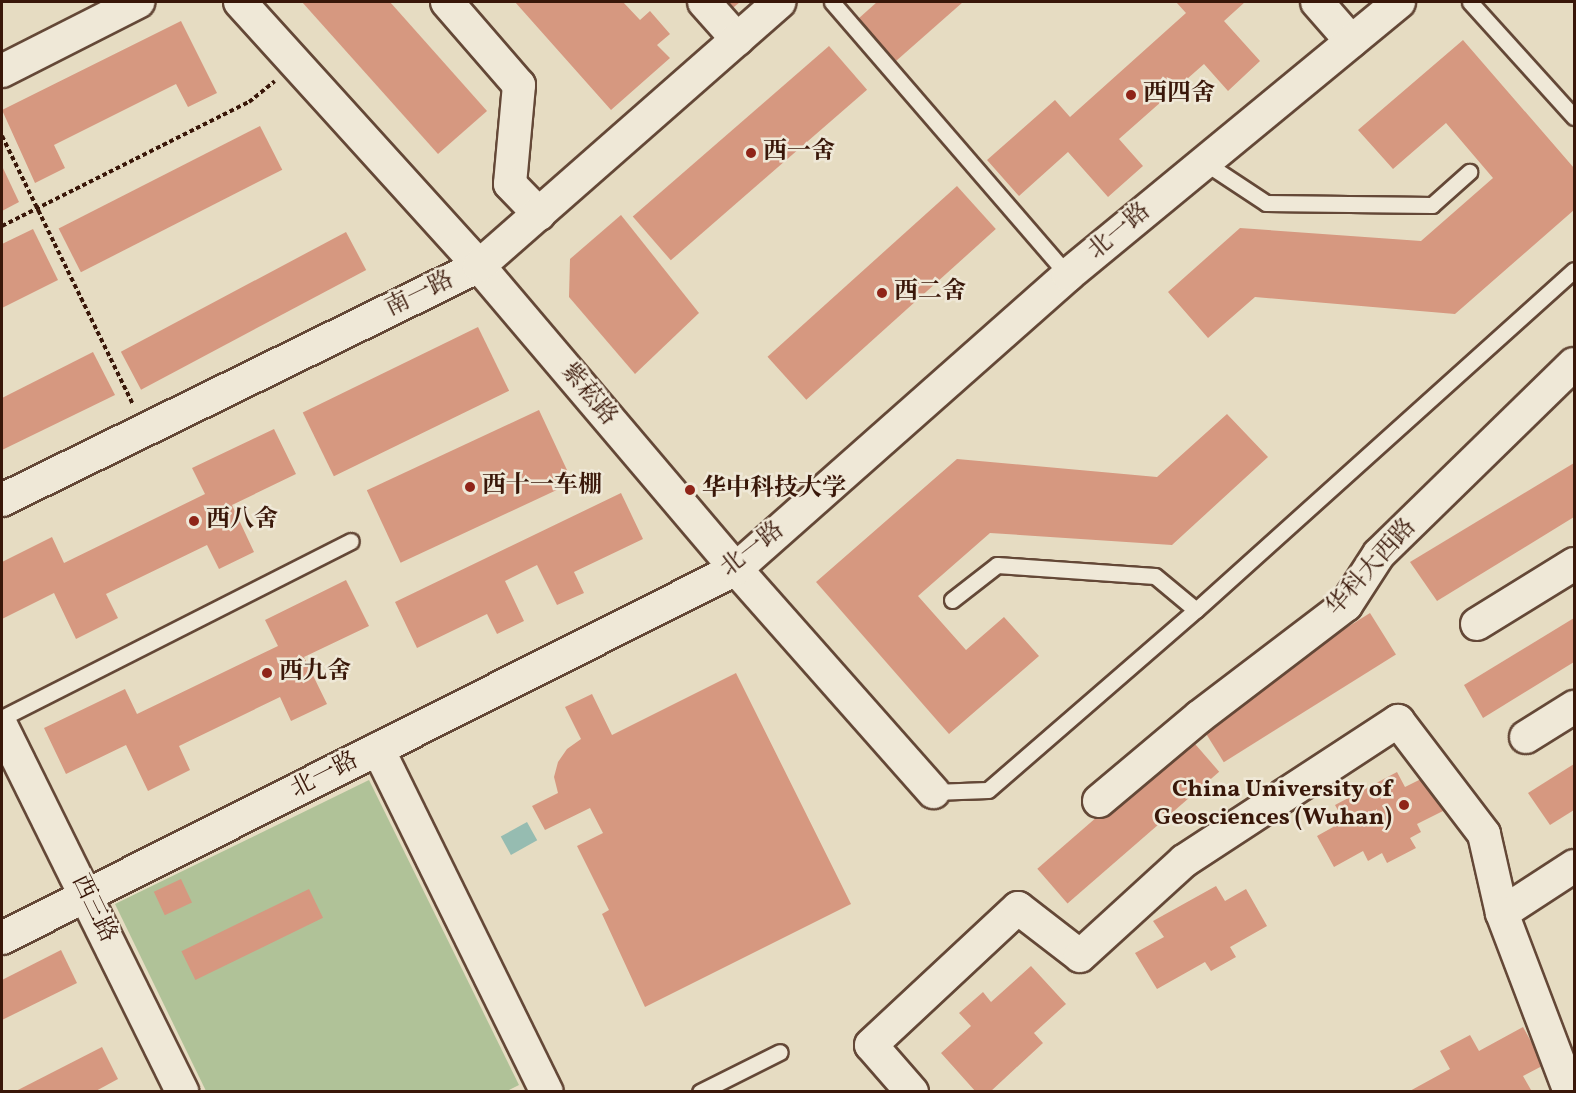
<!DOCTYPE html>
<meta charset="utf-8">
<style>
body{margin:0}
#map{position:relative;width:1576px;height:1093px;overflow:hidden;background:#e6dcc2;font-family:Vollkorn,"Noto Serif SC",serif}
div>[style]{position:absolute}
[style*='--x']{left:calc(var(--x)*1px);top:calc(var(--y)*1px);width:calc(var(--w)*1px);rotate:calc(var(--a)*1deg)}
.green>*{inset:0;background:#b0c298}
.water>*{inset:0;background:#96bcb1;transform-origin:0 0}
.building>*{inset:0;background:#d69880;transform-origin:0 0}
.path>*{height:4px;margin-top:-2px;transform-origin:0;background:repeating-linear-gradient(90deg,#391709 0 4.5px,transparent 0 7.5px)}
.roads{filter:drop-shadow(2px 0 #644837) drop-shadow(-2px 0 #644837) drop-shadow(0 2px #644837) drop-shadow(0 -2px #644837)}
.lane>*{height:15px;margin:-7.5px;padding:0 7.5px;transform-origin:7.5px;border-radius:7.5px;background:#efe8d7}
.street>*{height:32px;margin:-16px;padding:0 16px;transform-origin:16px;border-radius:16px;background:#efe8d7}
.dots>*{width:16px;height:16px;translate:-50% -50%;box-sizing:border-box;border:3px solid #efe8d7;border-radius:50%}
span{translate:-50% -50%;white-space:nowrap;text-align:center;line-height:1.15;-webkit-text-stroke:5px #efe8d7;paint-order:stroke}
.poi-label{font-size:24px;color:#391709;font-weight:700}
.left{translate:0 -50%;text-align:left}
.right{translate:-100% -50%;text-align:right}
.street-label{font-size:24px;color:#391709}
.frame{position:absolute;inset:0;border:3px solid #391709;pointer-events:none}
</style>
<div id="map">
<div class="green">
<i style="clip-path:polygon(369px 780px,519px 1085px,505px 1092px,206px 1091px,115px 904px)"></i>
</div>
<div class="water">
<i style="left:527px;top:822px;width:21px;height:30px;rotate:61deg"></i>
</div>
<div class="building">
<i style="clip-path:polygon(302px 2px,390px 2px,487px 111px,438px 154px)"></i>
<i style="clip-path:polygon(515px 2px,623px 2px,640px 20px,650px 11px,670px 34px,657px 45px,670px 58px,611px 110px)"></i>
<i style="clip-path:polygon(719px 2px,740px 2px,728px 12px)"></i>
<i style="clip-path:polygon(877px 2px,963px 2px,896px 61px,858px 19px)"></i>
<i style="clip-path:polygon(1176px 2px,1245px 2px,1224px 21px,1260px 61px,1228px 91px,1204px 64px,1119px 139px,1143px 166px,1108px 197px,1068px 152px,1019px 196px,987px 160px,1055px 100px,1070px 117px,1186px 13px)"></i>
<i style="clip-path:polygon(181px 21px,217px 93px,188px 107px,176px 84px,54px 145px,65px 168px,35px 183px,2px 110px)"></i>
<i style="clip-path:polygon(1463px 40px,1574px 168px,1574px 210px,1455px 314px,1255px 297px,1208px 338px,1168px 292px,1240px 228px,1421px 241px,1493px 178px,1446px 123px,1393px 169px,1358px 130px)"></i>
<i style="left:829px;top:46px;width:58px;height:260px;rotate:49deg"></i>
<i style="left:260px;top:126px;width:49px;height:226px;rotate:63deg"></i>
<i style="clip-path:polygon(2px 166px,19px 202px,2px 211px)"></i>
<i style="left:957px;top:186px;width:58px;height:255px;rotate:48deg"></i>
<i style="clip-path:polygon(621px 215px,699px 313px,635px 374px,569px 297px,570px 259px)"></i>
<i style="clip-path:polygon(33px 229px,58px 280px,2px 308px,2px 244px)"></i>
<i style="left:346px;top:232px;width:43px;height:255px;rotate:62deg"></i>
<i style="left:478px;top:327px;width:71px;height:195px;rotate:64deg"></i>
<i style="clip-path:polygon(93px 352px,115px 395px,2px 450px,2px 398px)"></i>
<i style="left:539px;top:410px;width:80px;height:190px;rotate:65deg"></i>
<i style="clip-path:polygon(1227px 414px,1268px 457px,1172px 545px,990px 533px,918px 596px,966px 650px,1004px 617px,1039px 656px,949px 734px,816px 582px,957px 459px,1157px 477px)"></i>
<i style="clip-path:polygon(274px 429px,296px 474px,232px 505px,254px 552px,219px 569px,207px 545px,106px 594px,118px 618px,76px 639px,54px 593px,2px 619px,2px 562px,52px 537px,64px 563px,205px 494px,192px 468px)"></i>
<i style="clip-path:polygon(1574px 463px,1574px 517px,1437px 601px,1410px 562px)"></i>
<i style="clip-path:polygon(621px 493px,643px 539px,574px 572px,584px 593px,557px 605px,537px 565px,505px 581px,524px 621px,497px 634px,487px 614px,417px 648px,395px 602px)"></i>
<i style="clip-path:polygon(346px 580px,369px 626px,304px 657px,327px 704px,291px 721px,280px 697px,179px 746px,190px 770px,148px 791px,126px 745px,66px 774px,44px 728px,125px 689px,137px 714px,278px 646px,265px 620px)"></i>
<i style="left:1370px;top:613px;width:49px;height:203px;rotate:58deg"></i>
<i style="clip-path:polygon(1574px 618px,1574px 662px,1483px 718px,1464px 685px)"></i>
<i style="clip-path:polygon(736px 673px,851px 904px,645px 1007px,602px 914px,609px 910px,577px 846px,603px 833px,590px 808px,545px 830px,532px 806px,558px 793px,554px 777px,558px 762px,567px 749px,581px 739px,565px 707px,592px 694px,612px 735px)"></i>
<i style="left:1189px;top:737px;width:46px;height:201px;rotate:49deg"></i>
<i style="clip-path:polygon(1574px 764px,1574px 810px,1550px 825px,1528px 793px)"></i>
<i style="clip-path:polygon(1397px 772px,1405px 787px,1429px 775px,1447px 809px,1417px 824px,1421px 832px,1410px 838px,1416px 848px,1387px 863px,1382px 853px,1368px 861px,1363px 851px,1334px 867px,1317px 836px,1344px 821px,1335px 805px)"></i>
<i style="left:181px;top:879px;width:26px;height:30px;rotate:65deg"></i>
<i style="clip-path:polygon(1216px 886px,1225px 901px,1246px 889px,1267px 926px,1230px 947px,1236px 957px,1211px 971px,1205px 962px,1157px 989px,1135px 953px,1164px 937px,1153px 921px)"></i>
<i style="left:309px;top:889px;width:32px;height:142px;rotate:64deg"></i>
<i style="clip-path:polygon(61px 950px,77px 983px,2px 1020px,2px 980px)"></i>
<i style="clip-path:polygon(1031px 966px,1066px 1004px,1034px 1033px,1043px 1043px,990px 1092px,976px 1092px,941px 1053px,971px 1026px,959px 1013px,983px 992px,991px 1002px)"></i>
<i style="clip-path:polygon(1523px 1027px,1544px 1065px,1523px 1076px,1531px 1090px,1408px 1092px,1450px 1069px,1440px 1051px,1470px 1035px,1479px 1051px)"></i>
<i style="clip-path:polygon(102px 1047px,118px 1079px,94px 1092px,14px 1092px)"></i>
</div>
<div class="path">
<i style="--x:2;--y:136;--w:299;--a:64"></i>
<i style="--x:2;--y:226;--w:276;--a:-26.7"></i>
<i style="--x:249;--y:102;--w:33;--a:-39"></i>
</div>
<div class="roads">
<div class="lane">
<i style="--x:832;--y:2;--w:361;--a:49.2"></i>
<i style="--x:1470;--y:2;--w:155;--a:47.9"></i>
<i style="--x:1204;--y:162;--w:74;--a:33.5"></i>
<i style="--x:1266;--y:203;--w:166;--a:0.7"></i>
<i style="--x:1432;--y:205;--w:50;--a:-41.7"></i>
<i style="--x:952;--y:600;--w:57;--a:-37.9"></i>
<i style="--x:997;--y:565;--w:158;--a:4"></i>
<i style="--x:1155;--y:576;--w:53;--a:39.7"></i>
<i style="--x:2;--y:718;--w:391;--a:-26.9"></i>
<i style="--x:933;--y:792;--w:55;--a:-2.1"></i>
<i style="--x:988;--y:790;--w:275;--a:-40.9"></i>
<i style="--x:1196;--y:610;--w:508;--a:-41.97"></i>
<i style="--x:700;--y:1092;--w:89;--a:-26.6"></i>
</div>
<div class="street">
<i style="--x:240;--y:2;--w:356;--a:47.8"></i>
<i style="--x:479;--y:266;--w:397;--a:49.7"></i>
<i style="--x:736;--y:569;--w:298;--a:48.5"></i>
<i style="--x:447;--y:2;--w:110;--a:49.1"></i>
<i style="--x:519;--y:85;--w:99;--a:95.2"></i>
<i style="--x:510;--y:184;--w:42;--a:46"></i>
<i style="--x:704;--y:2;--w:50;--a:48.3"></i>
<i style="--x:1317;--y:2;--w:52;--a:48.9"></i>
<i style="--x:2;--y:71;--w:153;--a:-26.9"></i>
<i style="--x:2;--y:500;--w:531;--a:-26.13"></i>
<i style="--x:479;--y:266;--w:400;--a:-41.3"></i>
<i style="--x:1477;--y:624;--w:114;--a:-31.7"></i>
<i style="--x:2;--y:727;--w:407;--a:63.7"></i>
<i style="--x:1526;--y:737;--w:57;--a:-32"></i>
<i style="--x:378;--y:749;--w:382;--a:63.8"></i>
<i style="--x:1099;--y:801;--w:131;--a:-40"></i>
<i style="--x:1199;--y:717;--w:185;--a:-37.3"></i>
<i style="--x:1346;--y:605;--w:61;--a:-57.1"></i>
<i style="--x:1379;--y:554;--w:272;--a:-44.3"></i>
<i style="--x:1502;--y:913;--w:86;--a:-33.1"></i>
<i style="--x:2;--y:938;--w:822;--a:-26.69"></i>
<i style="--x:736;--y:569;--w:443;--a:-41.5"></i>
<i style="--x:1068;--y:275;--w:429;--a:-39.5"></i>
<i style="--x:912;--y:1092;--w:62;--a:-131.1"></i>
<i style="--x:871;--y:1045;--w:201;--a:-43"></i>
<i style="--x:1018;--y:908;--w:78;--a:37.7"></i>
<i style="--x:1080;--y:956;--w:141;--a:-42.4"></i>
<i style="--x:1184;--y:861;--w:256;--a:-33.2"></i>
<i style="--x:1398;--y:721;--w:142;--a:52.7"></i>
<i style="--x:1484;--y:834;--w:81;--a:77.2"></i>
<i style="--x:1502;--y:913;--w:191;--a:69.2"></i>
</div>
</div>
<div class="dots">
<i style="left:1131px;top:95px;background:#8f2418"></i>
<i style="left:751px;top:153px;background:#8f2418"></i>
<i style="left:882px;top:293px;background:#8f2418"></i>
<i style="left:470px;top:487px;background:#8f2418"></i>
<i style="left:690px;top:490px;background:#8f2418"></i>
<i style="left:194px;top:521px;background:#8f2418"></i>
<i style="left:267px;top:673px;background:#8f2418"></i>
<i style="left:1404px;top:805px;background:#8f2418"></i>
</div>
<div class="poi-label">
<span class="left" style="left:1143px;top:95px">西四舍</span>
<span class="left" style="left:763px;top:153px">西一舍</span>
<span class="left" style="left:894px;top:293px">西二舍</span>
<span class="left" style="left:482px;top:487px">西十一车棚</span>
<span class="left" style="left:702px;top:490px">华中科技大学</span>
<span class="left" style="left:206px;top:521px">西八舍</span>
<span class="left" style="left:279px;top:673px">西九舍</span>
<span class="right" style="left:1392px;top:805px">China University of<br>Geosciences (Wuhan)</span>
</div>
<div class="street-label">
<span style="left:1120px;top:232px;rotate:-40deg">北一路</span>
<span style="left:420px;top:295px;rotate:-26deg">南一路</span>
<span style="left:588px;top:395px;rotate:50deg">紫菘路</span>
<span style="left:753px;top:550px;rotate:-38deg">北一路</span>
<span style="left:1372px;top:568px;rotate:-48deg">华科大西路</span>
<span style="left:325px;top:776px;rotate:-27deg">北一路</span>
<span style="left:93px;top:909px;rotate:64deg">西三路</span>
</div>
<div class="frame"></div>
</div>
